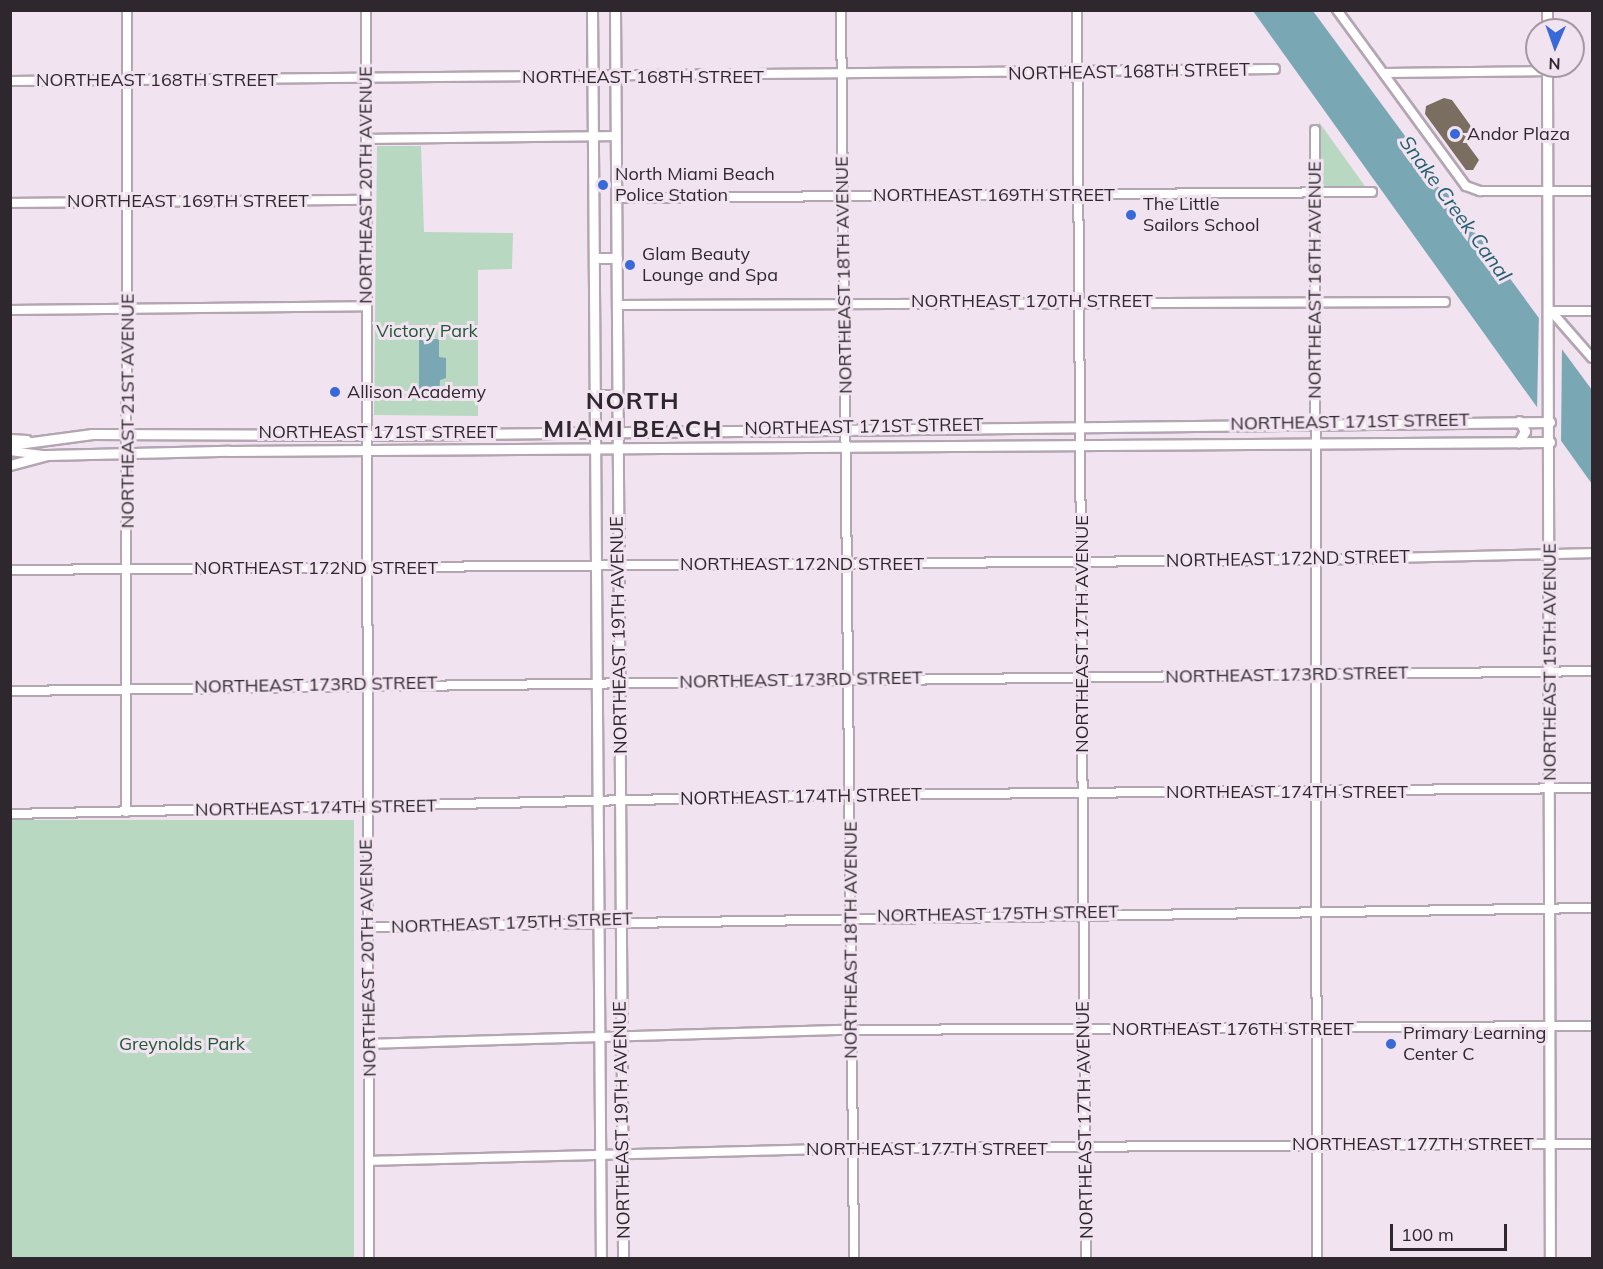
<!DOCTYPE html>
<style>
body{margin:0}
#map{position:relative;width:1603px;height:1269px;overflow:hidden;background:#f2e3f0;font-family:Mulish,sans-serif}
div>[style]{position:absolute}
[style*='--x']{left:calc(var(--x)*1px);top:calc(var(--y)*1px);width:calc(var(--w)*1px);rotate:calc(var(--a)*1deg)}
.green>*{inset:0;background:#b9d8c2;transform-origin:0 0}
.water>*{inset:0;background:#79a7b4}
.pier>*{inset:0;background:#f2e3f0}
.building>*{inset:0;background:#796e60}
.roads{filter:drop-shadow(2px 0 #b4a5b2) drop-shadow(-2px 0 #b4a5b2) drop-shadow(0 2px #b4a5b2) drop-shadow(0 -2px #b4a5b2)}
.minor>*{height:8px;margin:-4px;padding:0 4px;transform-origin:4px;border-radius:4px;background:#fff}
.tertiary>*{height:9px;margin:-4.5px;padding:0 4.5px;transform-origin:4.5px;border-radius:4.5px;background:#fff}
.dots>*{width:16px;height:16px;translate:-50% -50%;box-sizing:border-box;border:3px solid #f2e3f0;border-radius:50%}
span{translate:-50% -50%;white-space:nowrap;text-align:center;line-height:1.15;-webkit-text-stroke:6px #f2e3f0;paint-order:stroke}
.street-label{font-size:18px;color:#2e282e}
.poi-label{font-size:18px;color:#2e282e}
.left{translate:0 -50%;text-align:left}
.park-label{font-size:18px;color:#1f5836}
.water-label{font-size:20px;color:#215f6e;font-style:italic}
.district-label{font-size:24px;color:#2e282e;font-weight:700;letter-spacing:1.5px}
.frame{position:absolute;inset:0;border:12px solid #2e282e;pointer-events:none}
.north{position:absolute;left:1525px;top:18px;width:60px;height:60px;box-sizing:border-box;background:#f2e3f0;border:2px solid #a498a2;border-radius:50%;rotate:182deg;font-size:16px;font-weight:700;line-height:24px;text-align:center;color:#2e282e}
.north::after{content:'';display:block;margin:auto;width:21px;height:27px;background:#3968d8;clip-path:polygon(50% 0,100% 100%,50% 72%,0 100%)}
.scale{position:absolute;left:1390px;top:1224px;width:117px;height:27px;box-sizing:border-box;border:3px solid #2e282e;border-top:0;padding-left:8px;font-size:18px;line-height:21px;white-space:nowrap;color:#2e282e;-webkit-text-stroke:4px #f2e3f0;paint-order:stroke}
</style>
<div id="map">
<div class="green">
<i style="clip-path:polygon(1319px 122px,1367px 189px,1318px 188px)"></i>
<i style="clip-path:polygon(377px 146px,421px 146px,424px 232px,513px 233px,512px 269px,478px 270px,478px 416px,374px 415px)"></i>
<i style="left:354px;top:820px;width:438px;height:343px;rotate:90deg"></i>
</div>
<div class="water">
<i style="clip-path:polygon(1253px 11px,1313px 11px,1592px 390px,1592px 484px)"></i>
<i style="clip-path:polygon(419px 339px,439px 339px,439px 357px,446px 358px,446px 378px,440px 380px,439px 398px,419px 398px)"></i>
</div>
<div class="pier">
<i style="clip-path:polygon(1539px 312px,1562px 344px,1561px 446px,1537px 411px)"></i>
</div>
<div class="building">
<i style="clip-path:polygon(1444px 98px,1452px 100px,1473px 129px,1465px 141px,1479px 160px,1473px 170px,1466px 170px,1425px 114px,1426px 106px)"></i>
</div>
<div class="roads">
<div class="minor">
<i style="--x:366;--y:10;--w:1248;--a:89.86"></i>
<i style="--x:841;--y:10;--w:1248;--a:89.4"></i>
<i style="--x:1077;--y:10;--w:1248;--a:89.59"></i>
<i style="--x:1337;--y:10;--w:218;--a:53.8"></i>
<i style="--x:1466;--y:186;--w:15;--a:20"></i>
<i style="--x:1480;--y:191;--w:112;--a:0"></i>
<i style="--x:1384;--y:73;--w:163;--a:-0.7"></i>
<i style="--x:10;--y:81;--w:1265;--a:-0.54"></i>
<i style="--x:1315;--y:130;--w:1128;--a:89.9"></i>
<i style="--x:366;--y:139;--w:250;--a:-0.7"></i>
<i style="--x:617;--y:198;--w:755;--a:-0.46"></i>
<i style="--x:10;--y:203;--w:355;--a:-0.5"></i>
<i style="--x:618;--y:305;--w:827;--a:-0.21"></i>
<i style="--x:10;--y:310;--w:357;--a:-0.6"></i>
<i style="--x:1551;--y:311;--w:62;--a:48.9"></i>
<i style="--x:1551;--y:311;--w:41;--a:0"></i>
<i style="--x:10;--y:439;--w:17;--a:3"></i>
<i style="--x:10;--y:451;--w:35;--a:7"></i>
<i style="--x:10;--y:570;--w:1303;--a:-0.44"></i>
<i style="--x:1313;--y:560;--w:279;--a:-1.4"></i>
<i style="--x:10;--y:691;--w:1582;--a:-0.72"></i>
<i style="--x:126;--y:812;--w:802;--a:-89.93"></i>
<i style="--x:10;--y:814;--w:841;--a:-1.29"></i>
<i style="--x:851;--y:795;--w:741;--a:-0.54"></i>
<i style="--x:368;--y:927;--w:1224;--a:-0.89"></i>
<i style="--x:369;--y:1044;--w:481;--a:-1.7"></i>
<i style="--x:850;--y:1030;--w:742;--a:-0.31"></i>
<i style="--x:369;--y:1161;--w:482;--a:-1.5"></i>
<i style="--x:851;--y:1148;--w:741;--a:-0.31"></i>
</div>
<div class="tertiary">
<i style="--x:592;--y:10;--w:1248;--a:89.59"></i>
<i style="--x:615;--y:10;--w:1248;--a:89.63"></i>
<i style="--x:1547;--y:30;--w:20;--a:-90"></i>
<i style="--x:1547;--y:66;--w:1192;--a:89.86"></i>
<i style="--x:595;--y:258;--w:22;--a:0"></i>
<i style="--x:596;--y:395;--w:21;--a:0"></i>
<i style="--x:1519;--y:421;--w:12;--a:59"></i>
<i style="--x:1525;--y:431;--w:13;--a:119"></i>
<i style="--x:10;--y:445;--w:83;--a:-7.6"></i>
<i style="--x:92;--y:434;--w:291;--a:0.2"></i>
<i style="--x:383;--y:435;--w:1167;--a:-0.64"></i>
<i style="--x:10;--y:465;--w:38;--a:-15"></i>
<i style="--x:47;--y:455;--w:182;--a:-1.3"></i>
<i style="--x:229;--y:451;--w:1321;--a:-0.39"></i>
</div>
</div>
<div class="dots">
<i style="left:1455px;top:134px;background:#3968d8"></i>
<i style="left:603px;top:185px;background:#3968d8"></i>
<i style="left:1131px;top:215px;background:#3968d8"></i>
<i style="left:630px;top:265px;background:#3968d8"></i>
<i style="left:335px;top:392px;background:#3968d8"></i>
<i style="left:1391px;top:1044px;background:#3968d8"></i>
</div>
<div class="street-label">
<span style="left:1129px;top:72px;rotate:-1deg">NORTHEAST 168TH STREET</span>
<span style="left:643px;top:77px">NORTHEAST 168TH STREET</span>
<span style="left:157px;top:80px">NORTHEAST 168TH STREET</span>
<span style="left:366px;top:185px;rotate:-90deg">NORTHEAST 20TH AVENUE</span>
<span style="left:994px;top:195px">NORTHEAST 169TH STREET</span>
<span style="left:188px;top:201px">NORTHEAST 169TH STREET</span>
<span style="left:844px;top:275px;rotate:-91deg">NORTHEAST 18TH AVENUE</span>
<span style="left:1315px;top:280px;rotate:-90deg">NORTHEAST 16TH AVENUE</span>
<span style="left:1032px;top:301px">NORTHEAST 170TH STREET</span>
<span style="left:128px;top:411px;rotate:-90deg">NORTHEAST 21ST AVENUE</span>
<span style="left:1350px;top:422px;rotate:-1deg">NORTHEAST 171ST STREET</span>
<span style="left:864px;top:427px;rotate:-1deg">NORTHEAST 171ST STREET</span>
<span style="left:378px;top:432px">NORTHEAST 171ST STREET</span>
<span style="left:1288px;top:559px;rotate:-1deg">NORTHEAST 172ND STREET</span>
<span style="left:802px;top:564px">NORTHEAST 172ND STREET</span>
<span style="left:316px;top:568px">NORTHEAST 172ND STREET</span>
<span style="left:1082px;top:634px;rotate:-90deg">NORTHEAST 17TH AVENUE</span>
<span style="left:619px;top:635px;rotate:-91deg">NORTHEAST 19TH AVENUE</span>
<span style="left:1550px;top:662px;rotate:-90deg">NORTHEAST 15TH AVENUE</span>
<span style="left:1287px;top:675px;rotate:-1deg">NORTHEAST 173RD STREET</span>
<span style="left:801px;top:680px;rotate:-1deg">NORTHEAST 173RD STREET</span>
<span style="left:316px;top:685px;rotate:-1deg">NORTHEAST 173RD STREET</span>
<span style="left:1287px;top:792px">NORTHEAST 174TH STREET</span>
<span style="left:801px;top:797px;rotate:-1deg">NORTHEAST 174TH STREET</span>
<span style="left:316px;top:808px;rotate:-1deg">NORTHEAST 174TH STREET</span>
<span style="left:998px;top:914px;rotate:-1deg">NORTHEAST 175TH STREET</span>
<span style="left:512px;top:923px;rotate:-2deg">NORTHEAST 175TH STREET</span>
<span style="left:851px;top:940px;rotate:-90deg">NORTHEAST 18TH AVENUE</span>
<span style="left:368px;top:958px;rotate:-91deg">NORTHEAST 20TH AVENUE</span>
<span style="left:1233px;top:1029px">NORTHEAST 176TH STREET</span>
<span style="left:622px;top:1120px;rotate:-91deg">NORTHEAST 19TH AVENUE</span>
<span style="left:1085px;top:1120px;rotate:-91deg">NORTHEAST 17TH AVENUE</span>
<span style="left:1413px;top:1144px">NORTHEAST 177TH STREET</span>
<span style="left:927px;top:1149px">NORTHEAST 177TH STREET</span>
</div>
<div class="poi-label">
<span class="left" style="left:1467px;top:134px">Andor Plaza</span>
<span class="left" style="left:615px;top:185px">North Miami Beach<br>Police Station</span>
<span class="left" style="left:1143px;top:215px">The Little<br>Sailors School</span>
<span class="left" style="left:642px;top:265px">Glam Beauty<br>Lounge and Spa</span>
<span class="left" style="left:347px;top:392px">Allison Academy</span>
<span class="left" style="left:1403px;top:1044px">Primary Learning<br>Center C</span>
</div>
<div class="park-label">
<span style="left:427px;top:331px">Victory Park</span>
<span style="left:182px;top:1044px">Greynolds Park</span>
</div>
<div class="water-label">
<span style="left:1456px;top:208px;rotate:54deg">Snake Creek Canal</span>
</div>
<div class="district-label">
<span style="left:633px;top:415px">NORTH<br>MIAMI BEACH</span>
</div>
<div class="frame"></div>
<div class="north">N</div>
<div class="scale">100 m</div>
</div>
